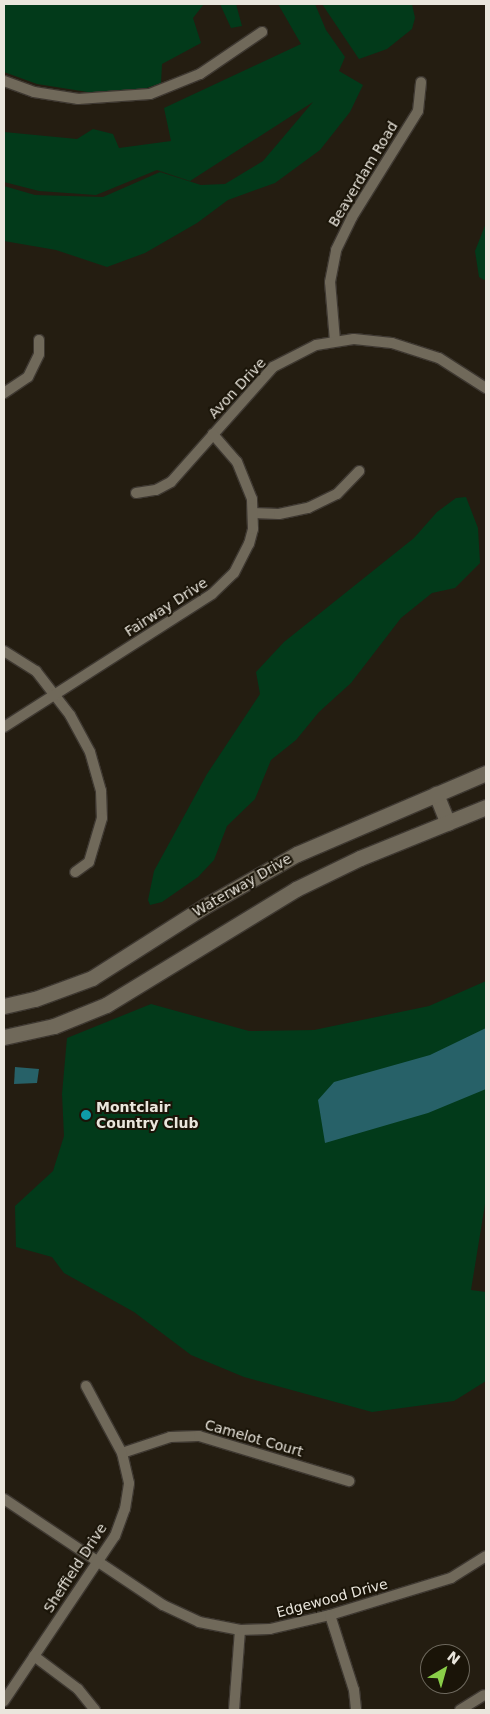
<!DOCTYPE html>
<style>
body{margin:0}
#map{position:relative;width:490px;height:1714px;overflow:hidden;background:#241d11;font-family:"DejaVu Sans",sans-serif}
div>[style]{position:absolute}
[style*='--x']{left:calc(var(--x)*1px);top:calc(var(--y)*1px);width:calc(var(--w)*1px);rotate:calc(var(--a)*1deg)}
.green>*{inset:0;background:#023a1a}
.water>*{inset:0;background:#276168}
.roads{filter:drop-shadow(1px 0 #3e3831) drop-shadow(-1px 0 #3e3831) drop-shadow(0 1px #3e3831) drop-shadow(0 -1px #3e3831)}
.street>*{height:10px;margin:-5px;padding:0 5px;transform-origin:5px;border-radius:5px;background:#70695a}
.secondary>*{height:15px;margin:-7.5px;padding:0 7.5px;transform-origin:7.5px;border-radius:7.5px;background:#70695a}
.dots>*{width:14px;height:14px;translate:-50% -50%;box-sizing:border-box;border:2px solid #1a1408;border-radius:50%}
span{translate:-50% -50%;white-space:nowrap;text-align:center;line-height:1.15;-webkit-text-stroke:4px #1a1408;paint-order:stroke}
.street-label{font-size:14px;color:#eae6dd}
.poi-label{font-size:14px;color:#eae6dd;font-weight:700}
.left{translate:0 -50%;text-align:left}
.frame{position:absolute;inset:0;border:5px solid #eae6dd;pointer-events:none}
.north{position:absolute;left:420px;top:1644px;width:50px;height:50px;box-sizing:border-box;background:#1a1408;border:1px solid #6d685d;border-radius:50%;rotate:38deg;font-size:14px;font-weight:700;line-height:20px;text-align:center;color:#eae6dd}
.north::after{content:'';display:block;margin:auto;width:18px;height:22px;background:#8ace48;clip-path:polygon(50% 0,100% 100%,50% 72%,0 100%)}
</style>
<div id="map">
<div class="green">
<i style="clip-path:polygon(5px 4px,204px 4px,193px 18px,201px 43px,162px 64px,161px 83px,141px 90px,94px 93px,37px 84px,4px 72px)"></i>
<i style="clip-path:polygon(220px 4px,236px 4px,242px 26px,231px 28px)"></i>
<i style="clip-path:polygon(278px 4px,315px 4px,326px 30px,345px 57px,339px 71px,363px 85px,350px 112px,320px 150px,275px 183px,228px 200px,197px 223px,145px 253px,107px 267px,56px 250px,4px 241px,4px 186px,35px 195px,103px 197px,160px 172px,201px 185px,225px 184px,263px 161px,313px 102px,190px 181px,157px 170px,96px 195px,39px 191px,4px 182px,4px 132px,77px 139px,93px 129px,113px 134px,119px 148px,171px 141px,164px 108px,301px 44px)"></i>
<i style="clip-path:polygon(322px 4px,412px 4px,415px 18px,412px 29px,387px 49px,359px 59px)"></i>
<i style="clip-path:polygon(486px 223px,486px 279px,484px 280px,479px 277px,475px 251px)"></i>
<i style="clip-path:polygon(466px 497px,478px 528px,480px 563px,455px 588px,432px 593px,401px 618px,351px 683px,319px 712px,296px 740px,271px 760px,255px 799px,227px 826px,214px 860px,198px 877px,162px 902px,150px 905px,148px 900px,154px 871px,207px 774px,260px 694px,256px 672px,284px 642px,414px 538px,437px 512px,456px 498px)"></i>
<i style="clip-path:polygon(486px 981px,486px 1198px,471px 1290px,486px 1292px,486px 1381px,454px 1401px,372px 1412px,244px 1377px,191px 1355px,134px 1312px,64px 1273px,52px 1257px,16px 1247px,15px 1206px,53px 1171px,64px 1136px,62px 1094px,67px 1038px,151px 1004px,249px 1031px,314px 1030px,429px 1006px)"></i>
</div>
<div class="water">
<i style="clip-path:polygon(486px 1028px,486px 1089px,428px 1113px,325px 1143px,318px 1100px,334px 1082px,430px 1055px)"></i>
<i style="clip-path:polygon(15px 1067px,39px 1069px,37px 1083px,14px 1084px)"></i>
</div>
<div class="roads">
<div class="street">
<i style="--x:4;--y:81;--w:32;--a:20"></i>
<i style="--x:34;--y:92;--w:45;--a:9"></i>
<i style="--x:78;--y:99;--w:72;--a:-4"></i>
<i style="--x:150;--y:94;--w:54;--a:-21.8"></i>
<i style="--x:200;--y:74;--w:75;--a:-34.1"></i>
<i style="--x:335;--y:341;--w:59;--a:-94.8"></i>
<i style="--x:330;--y:282;--w:33;--a:-79"></i>
<i style="--x:336;--y:250;--w:37;--a:-64"></i>
<i style="--x:352;--y:217;--w:125;--a:-58.1"></i>
<i style="--x:418;--y:111;--w:29;--a:-84"></i>
<i style="--x:4;--y:393;--w:29;--a:-34"></i>
<i style="--x:28;--y:377;--w:25;--a:-64"></i>
<i style="--x:39;--y:354;--w:14;--a:-90"></i>
<i style="--x:136;--y:493;--w:20;--a:-9"></i>
<i style="--x:156;--y:490;--w:17;--a:-28"></i>
<i style="--x:171;--y:482;--w:154;--a:-48.4"></i>
<i style="--x:273;--y:367;--w:48;--a:-27.1"></i>
<i style="--x:316;--y:345;--w:38;--a:-9"></i>
<i style="--x:354;--y:339;--w:38;--a:6"></i>
<i style="--x:392;--y:343;--w:49;--a:17.7"></i>
<i style="--x:439;--y:358;--w:56;--a:32.6"></i>
<i style="--x:253;--y:513;--w:26;--a:2"></i>
<i style="--x:279;--y:514;--w:30;--a:-12"></i>
<i style="--x:308;--y:508;--w:32;--a:-26"></i>
<i style="--x:337;--y:494;--w:32;--a:-46"></i>
<i style="--x:4;--y:651;--w:38;--a:32"></i>
<i style="--x:36;--y:671;--w:56;--a:52.3"></i>
<i style="--x:70;--y:715;--w:42;--a:61.6"></i>
<i style="--x:90;--y:752;--w:41;--a:74.2"></i>
<i style="--x:101;--y:791;--w:27;--a:88"></i>
<i style="--x:102;--y:818;--w:46;--a:106.5"></i>
<i style="--x:89;--y:862;--w:17;--a:144"></i>
<i style="--x:4;--y:727;--w:247;--a:-32.6"></i>
<i style="--x:212;--y:594;--w:30;--a:-44"></i>
<i style="--x:234;--y:573;--w:33;--a:-63"></i>
<i style="--x:249;--y:544;--w:16;--a:-75"></i>
<i style="--x:253;--y:529;--w:30;--a:-92"></i>
<i style="--x:252;--y:499;--w:40;--a:-112"></i>
<i style="--x:237;--y:462;--w:37;--a:-131"></i>
<i style="--x:122;--y:1453;--w:51;--a:-18.4"></i>
<i style="--x:170;--y:1437;--w:29;--a:-2"></i>
<i style="--x:199;--y:1436;--w:157;--a:16.7"></i>
<i style="--x:4;--y:1499;--w:191;--a:33.7"></i>
<i style="--x:163;--y:1605;--w:40;--a:25"></i>
<i style="--x:199;--y:1622;--w:42;--a:11"></i>
<i style="--x:240;--y:1630;--w:30;--a:-2"></i>
<i style="--x:270;--y:1629;--w:62;--a:-13.1"></i>
<i style="--x:330;--y:1615;--w:127;--a:-17"></i>
<i style="--x:451;--y:1578;--w:41;--a:-32.2"></i>
<i style="--x:330;--y:1615;--w:79;--a:72.3"></i>
<i style="--x:354;--y:1690;--w:20;--a:84"></i>
<i style="--x:34;--y:1656;--w:55;--a:36.9"></i>
<i style="--x:78;--y:1689;--w:27;--a:51"></i>
<i style="--x:4;--y:1701;--w:199;--a:-56.1"></i>
<i style="--x:115;--y:1536;--w:29;--a:-70"></i>
<i style="--x:125;--y:1509;--w:26;--a:-81"></i>
<i style="--x:129;--y:1483;--w:31;--a:-103"></i>
<i style="--x:122;--y:1453;--w:76;--a:-118.2"></i>
<i style="--x:234;--y:1710;--w:80;--a:-85.7"></i>
<i style="--x:460;--y:1710;--w:28;--a:-32"></i>
</div>
<div class="secondary">
<i style="--x:436;--y:794;--w:31;--a:68"></i>
<i style="--x:4;--y:1006;--w:32;--a:-13"></i>
<i style="--x:35;--y:999;--w:61;--a:-20.2"></i>
<i style="--x:92;--y:978;--w:134;--a:-32.5"></i>
<i style="--x:205;--y:906;--w:106;--a:-29.5"></i>
<i style="--x:297;--y:854;--w:206;--a:-23.2"></i>
<i style="--x:4;--y:1037;--w:51;--a:-12.4"></i>
<i style="--x:54;--y:1026;--w:56;--a:-22"></i>
<i style="--x:106;--y:1005;--w:223;--a:-31.4"></i>
<i style="--x:296;--y:889;--w:71;--a:-25.8"></i>
<i style="--x:360;--y:858;--w:136;--a:-22"></i>
</div>
</div>
<div class="dots">
<i style="left:86px;top:1115px;background:#0f9aa8"></i>
</div>
<div class="street-label">
<span style="left:363px;top:174px;rotate:-59deg">Beaverdam Road</span>
<span style="left:237px;top:388px;rotate:-47deg">Avon Drive</span>
<span style="left:166px;top:607px;rotate:-33deg">Fairway Drive</span>
<span style="left:242px;top:885px;rotate:-30deg">Waterway Drive</span>
<span style="left:254px;top:1438px;rotate:16deg">Camelot Court</span>
<span style="left:75px;top:1568px;rotate:-57deg">Sheffield Drive</span>
<span style="left:332px;top:1598px;rotate:-15deg">Edgewood Drive</span>
</div>
<div class="poi-label">
<span class="left" style="left:96px;top:1115px">Montclair<br>Country Club</span>
</div>
<div class="frame"></div>
<div class="north">N</div>
</div>
